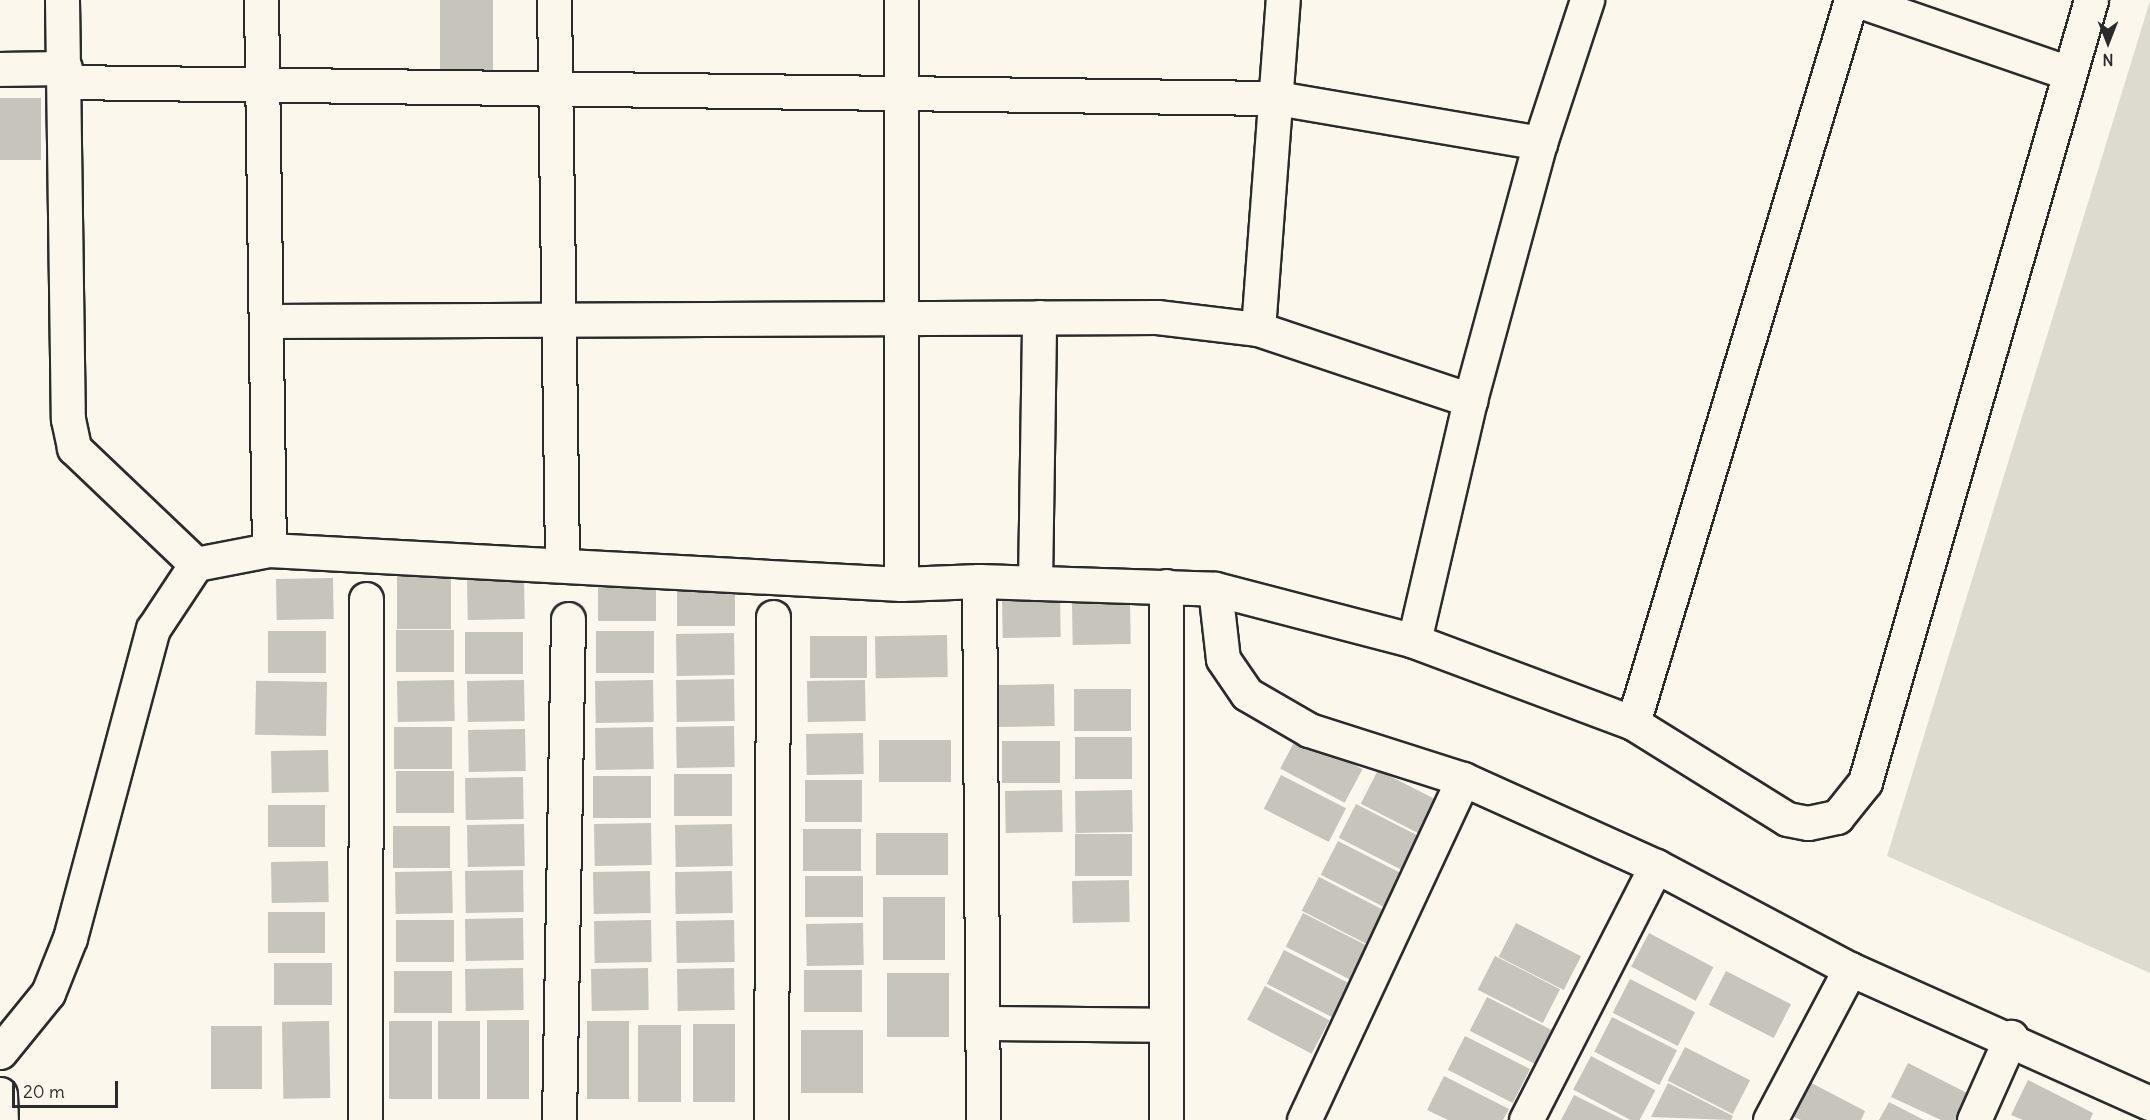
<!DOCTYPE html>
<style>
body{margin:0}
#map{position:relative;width:2150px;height:1120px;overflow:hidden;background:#fbf7ec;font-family:Delius,sans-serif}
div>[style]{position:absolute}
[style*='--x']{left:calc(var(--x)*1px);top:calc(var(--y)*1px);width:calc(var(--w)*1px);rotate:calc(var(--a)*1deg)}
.green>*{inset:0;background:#dddad0}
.building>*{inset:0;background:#c7c4bc;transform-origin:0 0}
.roads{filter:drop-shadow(2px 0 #2b2b2b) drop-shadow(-2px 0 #2b2b2b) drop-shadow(0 2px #2b2b2b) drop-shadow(0 -2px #2b2b2b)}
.minor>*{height:33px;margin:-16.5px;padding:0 16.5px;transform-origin:16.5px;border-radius:16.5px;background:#fbf7ec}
span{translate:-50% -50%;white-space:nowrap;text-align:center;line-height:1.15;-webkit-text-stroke:4.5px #fbf7ec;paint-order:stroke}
.north{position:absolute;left:2078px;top:12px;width:60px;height:60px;-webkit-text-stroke:4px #fbf7ec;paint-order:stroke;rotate:180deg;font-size:16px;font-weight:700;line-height:24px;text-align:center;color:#2b2b2b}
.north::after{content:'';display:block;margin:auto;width:21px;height:27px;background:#2b2b2b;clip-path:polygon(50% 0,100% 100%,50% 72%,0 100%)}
.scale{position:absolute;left:12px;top:1081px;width:106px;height:27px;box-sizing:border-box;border:3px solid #2b2b2b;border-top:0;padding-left:8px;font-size:18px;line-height:21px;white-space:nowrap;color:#2b2b2b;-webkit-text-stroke:4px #fbf7ec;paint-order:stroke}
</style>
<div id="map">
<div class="green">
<i style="clip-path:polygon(2150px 1px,2150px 973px,1887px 856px)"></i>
</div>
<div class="building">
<i style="left:440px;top:0;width:53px;height:70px"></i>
<i style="left:0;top:98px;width:41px;height:62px"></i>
<i style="left:397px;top:576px;width:54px;height:53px"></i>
<i style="left:524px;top:577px;width:42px;height:57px;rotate:89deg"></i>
<i style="left:333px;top:578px;width:41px;height:57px;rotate:89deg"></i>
<i style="left:598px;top:579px;width:58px;height:42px"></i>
<i style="left:735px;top:584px;width:42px;height:58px;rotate:90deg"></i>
<i style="left:1060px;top:596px;width:41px;height:58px;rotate:89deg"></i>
<i style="left:1130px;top:602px;width:42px;height:58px;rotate:89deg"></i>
<i style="left:454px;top:630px;width:42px;height:58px;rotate:90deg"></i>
<i style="left:326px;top:631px;width:42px;height:58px;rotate:90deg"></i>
<i style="left:654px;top:631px;width:42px;height:58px;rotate:90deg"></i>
<i style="left:523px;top:632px;width:42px;height:58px;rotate:90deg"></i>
<i style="left:734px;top:633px;width:42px;height:58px;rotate:89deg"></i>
<i style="left:947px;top:635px;width:42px;height:72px;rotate:89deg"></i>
<i style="left:810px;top:636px;width:57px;height:42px"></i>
<i style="left:734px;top:679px;width:42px;height:58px;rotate:89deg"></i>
<i style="left:454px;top:680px;width:41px;height:57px;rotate:89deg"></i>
<i style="left:524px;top:680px;width:41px;height:57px;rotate:89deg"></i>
<i style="left:653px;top:680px;width:42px;height:58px;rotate:89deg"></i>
<i style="left:865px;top:680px;width:41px;height:58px;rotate:89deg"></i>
<i style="left:327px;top:682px;width:54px;height:71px;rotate:91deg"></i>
<i style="left:1054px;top:684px;width:42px;height:57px;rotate:89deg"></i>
<i style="left:1074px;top:689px;width:57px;height:42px"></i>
<i style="left:734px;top:726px;width:41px;height:58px;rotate:89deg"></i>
<i style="left:452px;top:727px;width:42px;height:58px;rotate:90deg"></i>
<i style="left:653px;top:727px;width:42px;height:58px;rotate:89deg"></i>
<i style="left:525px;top:729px;width:42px;height:57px;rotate:89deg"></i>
<i style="left:863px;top:733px;width:41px;height:57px;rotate:89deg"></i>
<i style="left:1298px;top:735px;width:73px;height:38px;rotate:28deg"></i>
<i style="left:1075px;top:737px;width:57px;height:42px"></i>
<i style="left:951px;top:740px;width:42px;height:72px;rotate:90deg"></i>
<i style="left:1060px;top:741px;width:42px;height:58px;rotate:90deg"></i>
<i style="left:328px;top:750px;width:42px;height:57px;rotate:89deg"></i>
<i style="left:1378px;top:770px;width:73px;height:38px;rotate:27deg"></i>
<i style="left:454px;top:771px;width:42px;height:58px;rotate:90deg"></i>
<i style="left:674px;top:774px;width:58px;height:42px"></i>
<i style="left:1281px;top:775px;width:73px;height:38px;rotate:27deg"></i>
<i style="left:593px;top:776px;width:58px;height:42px"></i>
<i style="left:523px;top:777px;width:42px;height:58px;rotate:89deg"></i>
<i style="left:805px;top:780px;width:57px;height:42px"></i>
<i style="left:1062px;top:790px;width:42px;height:57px;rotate:89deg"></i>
<i style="left:1132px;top:790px;width:42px;height:57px;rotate:89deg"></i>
<i style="left:1356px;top:804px;width:73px;height:38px;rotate:27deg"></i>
<i style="left:325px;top:805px;width:42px;height:57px;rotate:90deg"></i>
<i style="left:651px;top:823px;width:42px;height:57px;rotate:89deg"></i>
<i style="left:524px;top:824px;width:42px;height:57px;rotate:89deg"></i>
<i style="left:732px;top:824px;width:42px;height:57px;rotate:89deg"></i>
<i style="left:393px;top:826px;width:57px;height:42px"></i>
<i style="left:861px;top:829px;width:42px;height:58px;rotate:90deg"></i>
<i style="left:876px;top:833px;width:72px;height:42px"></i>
<i style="left:1075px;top:834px;width:57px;height:42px"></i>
<i style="left:1338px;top:841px;width:72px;height:38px;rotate:27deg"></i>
<i style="left:328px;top:861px;width:41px;height:57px;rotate:89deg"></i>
<i style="left:523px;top:870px;width:42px;height:58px;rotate:89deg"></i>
<i style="left:452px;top:871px;width:42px;height:57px;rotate:89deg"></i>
<i style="left:650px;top:871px;width:42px;height:57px;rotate:89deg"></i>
<i style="left:732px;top:871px;width:42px;height:57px;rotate:89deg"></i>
<i style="left:863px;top:876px;width:41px;height:58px;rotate:90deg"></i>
<i style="left:1319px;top:877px;width:73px;height:38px;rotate:27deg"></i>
<i style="left:1129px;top:880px;width:42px;height:57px;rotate:89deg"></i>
<i style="left:883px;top:897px;width:62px;height:63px"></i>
<i style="left:325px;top:912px;width:41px;height:57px;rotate:90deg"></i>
<i style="left:1303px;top:913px;width:73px;height:38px;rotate:27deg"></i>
<i style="left:523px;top:918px;width:42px;height:58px;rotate:89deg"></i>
<i style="left:396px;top:920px;width:58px;height:42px"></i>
<i style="left:651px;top:920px;width:42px;height:57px;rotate:89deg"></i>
<i style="left:734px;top:920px;width:42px;height:58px;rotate:89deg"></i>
<i style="left:863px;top:923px;width:42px;height:57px;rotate:89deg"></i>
<i style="left:1516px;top:923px;width:73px;height:38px;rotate:27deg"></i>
<i style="left:1649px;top:933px;width:73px;height:38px;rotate:28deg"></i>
<i style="left:1284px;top:950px;width:73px;height:38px;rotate:27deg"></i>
<i style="left:1495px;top:956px;width:73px;height:38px;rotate:27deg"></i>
<i style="left:332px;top:963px;width:42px;height:58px;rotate:90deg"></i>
<i style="left:523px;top:968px;width:42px;height:58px;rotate:89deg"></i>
<i style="left:648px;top:968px;width:42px;height:57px;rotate:89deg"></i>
<i style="left:734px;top:968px;width:42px;height:57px;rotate:89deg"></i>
<i style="left:862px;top:970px;width:42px;height:58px;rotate:90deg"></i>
<i style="left:452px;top:971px;width:42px;height:58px;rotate:90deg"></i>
<i style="left:1726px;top:971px;width:73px;height:38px;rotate:27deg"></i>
<i style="left:887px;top:973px;width:62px;height:64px"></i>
<i style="left:1630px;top:979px;width:73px;height:38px;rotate:27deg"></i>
<i style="left:1265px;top:986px;width:73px;height:38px;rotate:28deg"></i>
<i style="left:1487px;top:997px;width:73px;height:38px;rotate:27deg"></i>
<i style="left:1612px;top:1017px;width:73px;height:39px;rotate:27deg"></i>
<i style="left:487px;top:1020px;width:42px;height:79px"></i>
<i style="left:329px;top:1021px;width:77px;height:47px;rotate:89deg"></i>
<i style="left:389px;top:1021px;width:43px;height:78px"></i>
<i style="left:438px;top:1021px;width:42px;height:78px"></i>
<i style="left:587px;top:1021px;width:42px;height:78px"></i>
<i style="left:693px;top:1024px;width:42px;height:78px"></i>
<i style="left:638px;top:1025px;width:43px;height:77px"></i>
<i style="left:211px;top:1026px;width:51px;height:63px"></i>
<i style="left:801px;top:1030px;width:62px;height:63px"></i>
<i style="left:1465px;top:1036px;width:73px;height:38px;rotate:27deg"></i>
<i style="left:1685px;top:1047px;width:73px;height:38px;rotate:27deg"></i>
<i style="left:1591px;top:1056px;width:73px;height:38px;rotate:28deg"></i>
<i style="clip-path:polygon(1908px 1063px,1973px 1096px,1961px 1120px,1941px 1120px,1891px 1097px)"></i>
<i style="clip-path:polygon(1444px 1076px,1509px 1109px,1503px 1120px,1448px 1120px,1427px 1110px)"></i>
<i style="clip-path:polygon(1800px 1077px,1865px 1111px,1861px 1120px,1801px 1120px,1783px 1112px)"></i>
<i style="clip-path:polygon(2028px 1080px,2093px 1113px,2090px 1120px,2023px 1120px,2011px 1115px)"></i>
<i style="clip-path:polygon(1668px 1083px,1733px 1116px,1731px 1120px,1651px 1117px)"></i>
<i style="clip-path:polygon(1574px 1095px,1624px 1120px,1561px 1120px)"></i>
<i style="clip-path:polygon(1889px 1102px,1924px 1120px,1879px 1120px)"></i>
</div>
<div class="roads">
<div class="minor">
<i style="--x:62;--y:0;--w:419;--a:89.2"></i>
<i style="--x:68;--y:419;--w:30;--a:78"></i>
<i style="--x:74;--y:448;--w:168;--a:43.6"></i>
<i style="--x:261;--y:0;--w:550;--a:89.17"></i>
<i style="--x:554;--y:0;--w:561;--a:89.18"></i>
<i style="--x:1857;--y:0;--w:221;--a:19"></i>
<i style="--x:0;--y:69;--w:65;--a:-0.9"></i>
<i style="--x:66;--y:82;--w:1211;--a:0.76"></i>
<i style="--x:1277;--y:98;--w:267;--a:9.7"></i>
<i style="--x:269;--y:321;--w:888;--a:-0.26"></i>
<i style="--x:1157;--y:317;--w:102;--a:6.8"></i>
<i style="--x:1258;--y:329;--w:224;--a:18.5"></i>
<i style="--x:1258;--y:329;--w:330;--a:-85.7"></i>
<i style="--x:979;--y:581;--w:539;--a:89.57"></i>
<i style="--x:1035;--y:583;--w:266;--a:-89.1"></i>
<i style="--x:901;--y:584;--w:584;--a:-90"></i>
<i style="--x:1215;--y:589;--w:70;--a:83.5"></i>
<i style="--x:1223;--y:659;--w:42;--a:55.6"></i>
<i style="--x:1247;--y:694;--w:72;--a:30.1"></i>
<i style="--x:1309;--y:730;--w:162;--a:17.7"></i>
<i style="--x:1463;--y:779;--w:212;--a:24.3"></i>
<i style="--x:1656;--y:866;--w:220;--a:28"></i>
<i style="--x:1850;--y:969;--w:329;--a:24.1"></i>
<i style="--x:1414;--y:641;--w:247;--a:-76.9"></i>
<i style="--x:1470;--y:400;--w:266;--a:-74.8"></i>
<i style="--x:1540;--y:143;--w:151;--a:-71.8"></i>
<i style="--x:1633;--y:723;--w:755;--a:-73.22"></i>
<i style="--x:983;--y:1023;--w:183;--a:0.6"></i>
<i style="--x:0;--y:1052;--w:76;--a:-50.9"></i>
<i style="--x:48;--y:993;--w:59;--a:-68.2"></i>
<i style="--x:70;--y:938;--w:320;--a:-75"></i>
<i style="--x:153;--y:629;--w:78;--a:-56.5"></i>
<i style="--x:196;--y:564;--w:74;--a:-10.9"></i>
<i style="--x:269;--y:550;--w:633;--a:3.08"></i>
<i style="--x:901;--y:584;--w:78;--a:-2.2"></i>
<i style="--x:979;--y:581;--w:236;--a:1.9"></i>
<i style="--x:1215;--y:589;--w:206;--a:14.6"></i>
<i style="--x:1414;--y:641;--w:234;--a:20.5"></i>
<i style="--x:1633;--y:723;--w:181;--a:31.9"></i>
<i style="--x:1787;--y:819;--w:21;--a:11"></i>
<i style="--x:1808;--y:823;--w:30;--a:-12"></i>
<i style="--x:1837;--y:817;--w:45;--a:-51.3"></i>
<i style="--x:1865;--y:782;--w:814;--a:-73.88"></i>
<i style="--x:0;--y:1094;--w:26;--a:88"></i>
<i style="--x:365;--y:1120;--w:521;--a:-89.89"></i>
<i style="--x:559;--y:1120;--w:501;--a:-88.97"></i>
<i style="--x:771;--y:1120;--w:503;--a:-89.77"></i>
<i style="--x:1166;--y:1120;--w:534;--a:-90"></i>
<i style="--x:1304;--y:1120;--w:376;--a:-65"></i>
<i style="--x:1526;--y:1120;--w:285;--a:-62.9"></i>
<i style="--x:1770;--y:1120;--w:171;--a:-62.1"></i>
<i style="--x:1974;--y:1120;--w:91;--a:-66"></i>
</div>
</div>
<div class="north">N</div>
<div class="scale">20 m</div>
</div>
